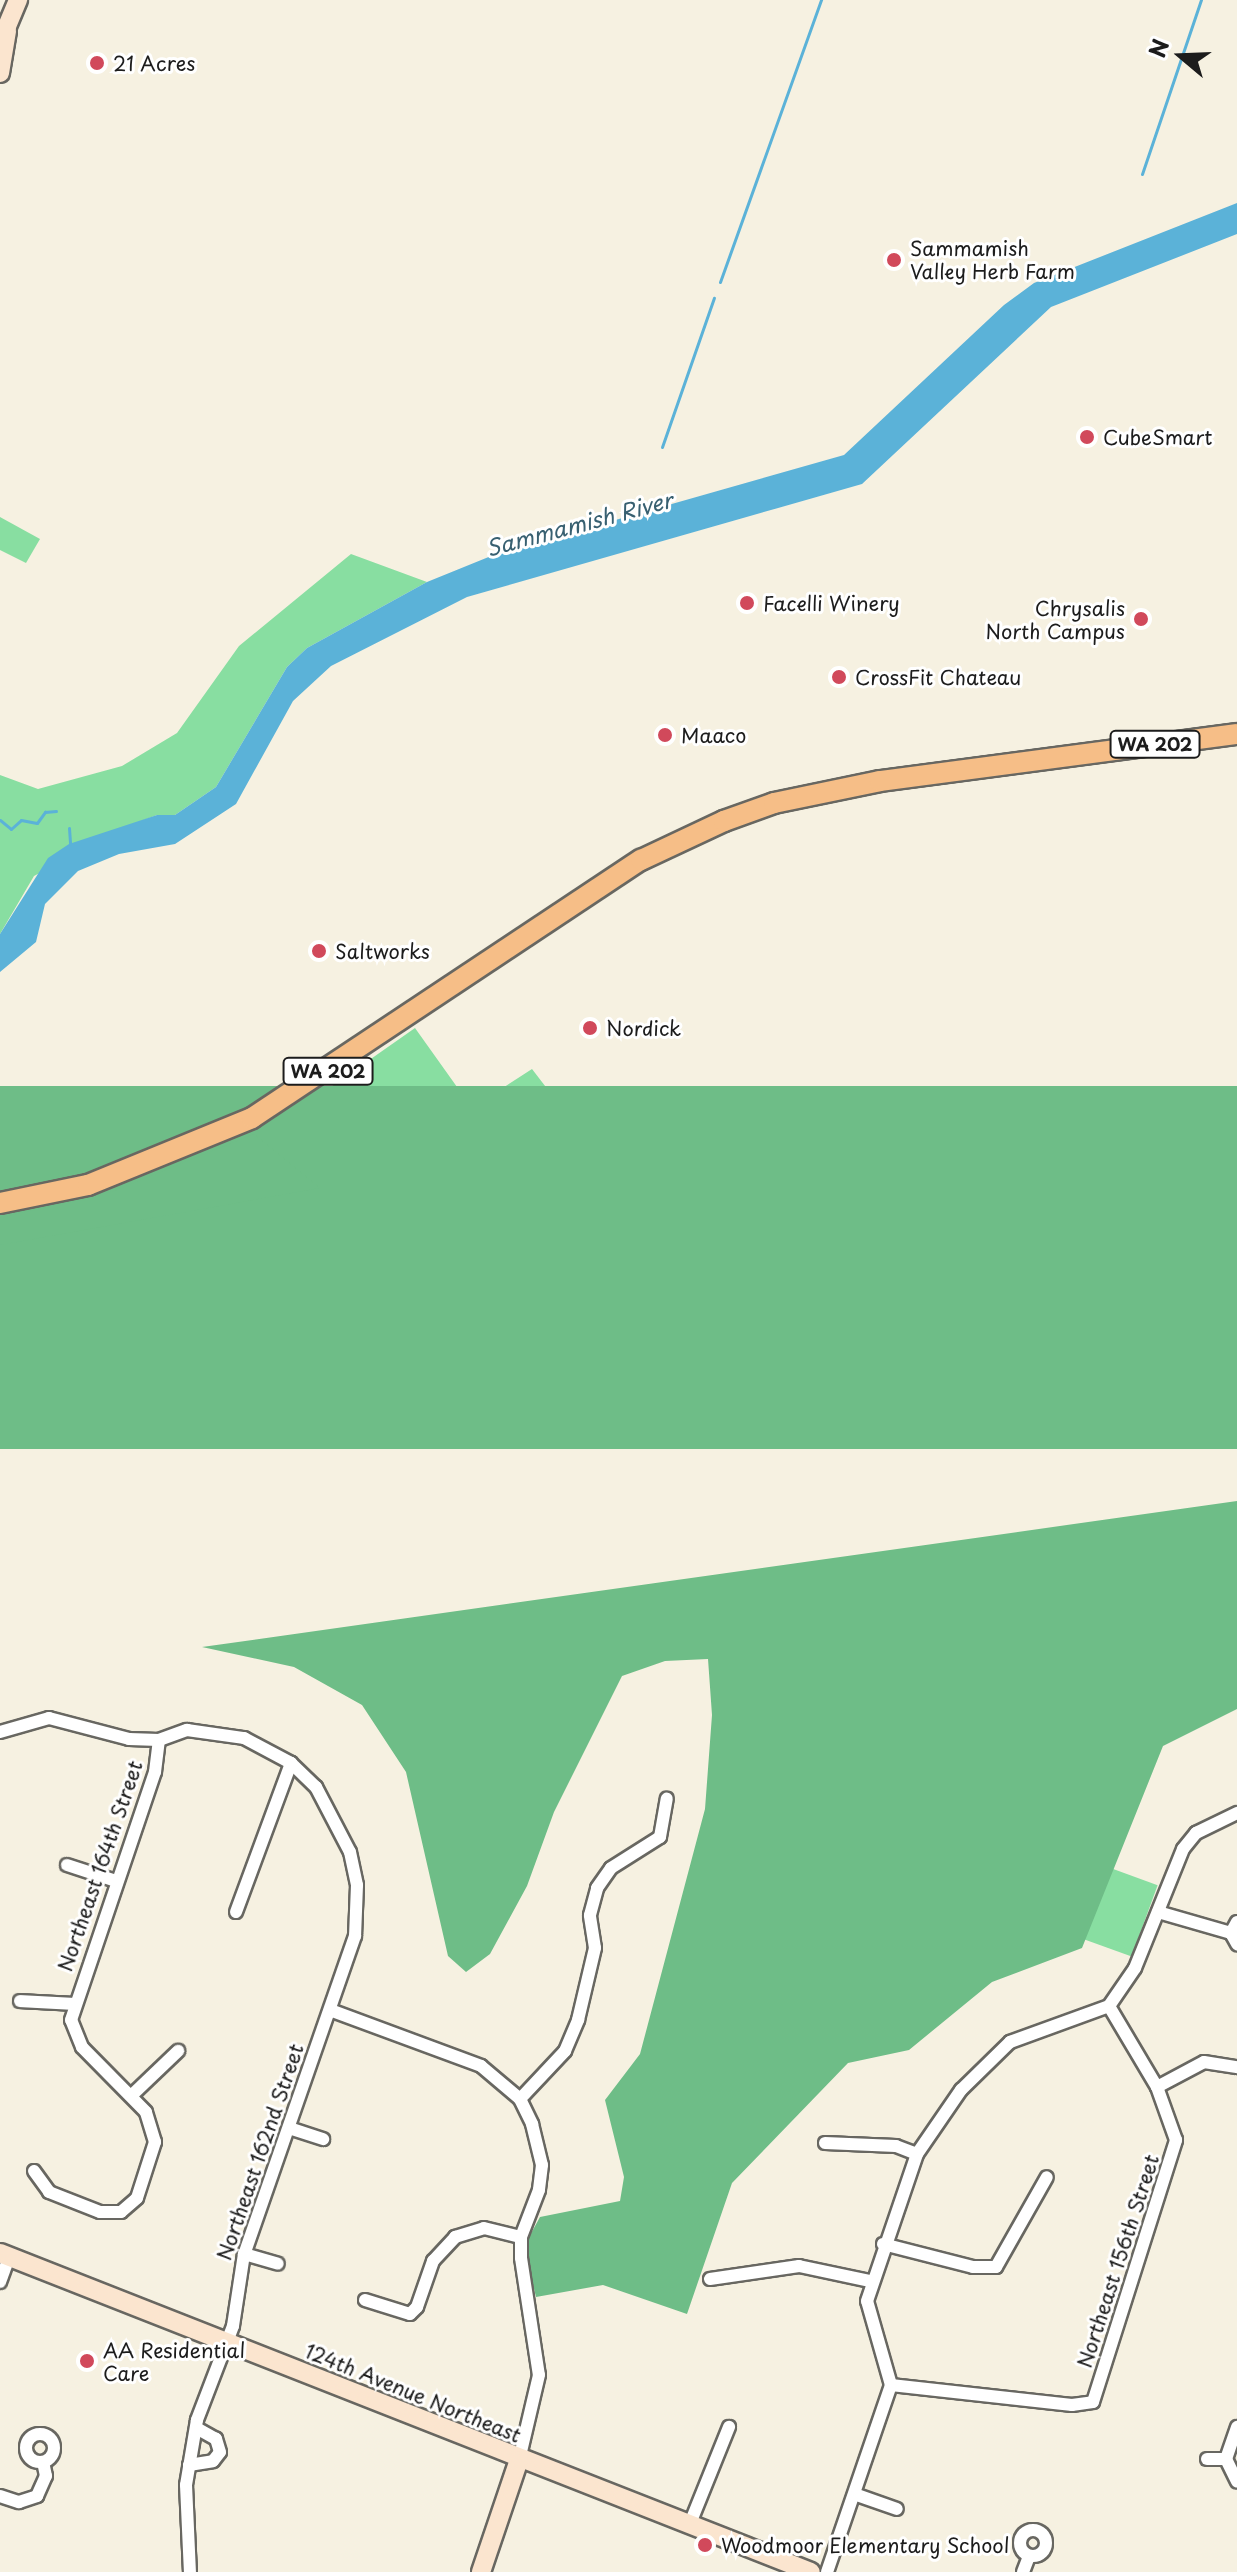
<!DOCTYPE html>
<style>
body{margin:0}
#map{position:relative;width:1237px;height:2572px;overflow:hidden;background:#f6f1e1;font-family:"Playpen Sans",sans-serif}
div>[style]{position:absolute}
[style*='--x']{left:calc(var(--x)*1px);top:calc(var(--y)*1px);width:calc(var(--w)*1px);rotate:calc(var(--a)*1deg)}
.green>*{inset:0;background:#88dea1;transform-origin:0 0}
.forest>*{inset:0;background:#6ebd87;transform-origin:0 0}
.water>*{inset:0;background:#5bb2d8}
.stream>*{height:3px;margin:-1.5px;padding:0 1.5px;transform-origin:1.5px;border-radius:1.5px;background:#5bb2d8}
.roads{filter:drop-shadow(2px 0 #686761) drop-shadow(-2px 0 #686761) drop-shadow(0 2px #686761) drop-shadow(0 -2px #686761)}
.street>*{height:12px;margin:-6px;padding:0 6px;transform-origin:6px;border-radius:6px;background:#fff}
.street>.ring{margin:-6px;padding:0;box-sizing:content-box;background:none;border:12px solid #fff;border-radius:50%}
.secondary>*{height:18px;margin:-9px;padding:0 9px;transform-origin:9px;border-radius:9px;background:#fbe5cf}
.primary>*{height:20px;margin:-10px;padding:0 10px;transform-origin:10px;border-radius:10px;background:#f6be87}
.dots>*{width:22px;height:22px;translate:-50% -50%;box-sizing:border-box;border:4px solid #fff;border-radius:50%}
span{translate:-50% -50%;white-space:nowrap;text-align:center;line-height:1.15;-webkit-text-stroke:6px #fff;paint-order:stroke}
.shield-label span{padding:2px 6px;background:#fff;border:2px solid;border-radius:6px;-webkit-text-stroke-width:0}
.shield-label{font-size:18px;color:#1c1c1c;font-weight:700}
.poi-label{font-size:20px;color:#1c1c1c}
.left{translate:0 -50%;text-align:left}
.right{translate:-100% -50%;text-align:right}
.street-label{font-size:20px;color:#1c1c1c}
.water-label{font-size:22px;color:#386071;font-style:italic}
.north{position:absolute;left:1141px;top:16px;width:80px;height:80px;-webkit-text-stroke:6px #fff;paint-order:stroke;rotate:289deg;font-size:22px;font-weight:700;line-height:32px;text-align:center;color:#1c1c1c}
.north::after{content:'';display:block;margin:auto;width:28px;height:36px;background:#1c1c1c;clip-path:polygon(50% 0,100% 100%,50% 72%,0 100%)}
</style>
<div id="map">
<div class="green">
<i style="clip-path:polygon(0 517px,40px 539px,26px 563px,0 550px)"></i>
<i style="clip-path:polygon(351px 554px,427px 582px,307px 648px,287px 667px,216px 787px,175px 815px,157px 815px,128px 826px,34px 876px,0 934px,0 775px,38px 789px,122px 766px,177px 733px,239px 646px)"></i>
<i style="clip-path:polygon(415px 1028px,472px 1108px,532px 1069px,562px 1108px,588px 1124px,574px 1138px,503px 1169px,320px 1188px,254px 1134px,298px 1110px)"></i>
<i style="left:1105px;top:1866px;width:56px;height:76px;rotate:20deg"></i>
</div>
<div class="forest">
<i style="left:1237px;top:1086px;width:363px;height:1252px;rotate:90deg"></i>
<i style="clip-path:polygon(254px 1134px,320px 1188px,0 1245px,0 1218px,114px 1191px)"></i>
<i style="clip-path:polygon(1237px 1501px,1237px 1709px,1163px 1746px,1082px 1948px,992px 1982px,909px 2050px,848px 2063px,732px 2183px,687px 2314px,603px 2285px,536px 2297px,527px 2260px,529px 2237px,540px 2217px,620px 2201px,624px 2177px,605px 2100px,640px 2054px,705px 1809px,712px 1715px,708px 1659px,665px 1661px,622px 1676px,554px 1812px,527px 1886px,490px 1954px,466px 1972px,448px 1956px,406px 1772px,362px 1705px,294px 1667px,202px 1647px)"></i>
</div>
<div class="water">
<i style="clip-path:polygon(1237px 203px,1237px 234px,1051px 307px,862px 484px,467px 597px,331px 666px,293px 701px,236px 804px,175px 844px,119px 854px,78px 871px,45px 904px,36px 942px,0 972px,0 934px,48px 858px,69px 844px,157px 815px,175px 815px,216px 787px,287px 667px,307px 648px,427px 582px,496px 554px,844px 455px,1004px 305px,1034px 283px)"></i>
</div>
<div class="stream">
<i style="--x:1142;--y:174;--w:184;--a:-71.3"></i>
<i style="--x:720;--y:282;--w:300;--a:-70.3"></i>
<i style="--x:662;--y:447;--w:158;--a:-70.8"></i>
<i style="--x:0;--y:820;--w:14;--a:39"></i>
<i style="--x:11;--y:829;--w:13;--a:-42"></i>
<i style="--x:21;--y:820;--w:16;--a:11"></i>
<i style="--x:37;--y:823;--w:14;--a:-54"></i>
<i style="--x:45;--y:812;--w:11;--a:-5"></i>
<i style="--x:69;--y:828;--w:16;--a:86"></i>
</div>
<div class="roads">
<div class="street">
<i style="--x:0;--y:1732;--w:51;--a:-15.9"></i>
<i style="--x:49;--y:1718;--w:83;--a:14.7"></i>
<i style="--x:129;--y:1739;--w:30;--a:2"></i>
<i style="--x:159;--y:1740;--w:30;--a:-20"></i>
<i style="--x:187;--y:1730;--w:58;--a:8"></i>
<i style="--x:244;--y:1738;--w:53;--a:28"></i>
<i style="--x:291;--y:1763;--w:35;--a:44"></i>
<i style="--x:316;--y:1787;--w:73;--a:62.4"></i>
<i style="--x:350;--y:1852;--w:34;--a:78"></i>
<i style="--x:357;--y:1885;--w:51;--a:92.2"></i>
<i style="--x:355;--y:1936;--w:337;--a:109.2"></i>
<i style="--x:244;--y:2254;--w:73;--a:98.7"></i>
<i style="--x:233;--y:2326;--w:101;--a:111"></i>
<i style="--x:197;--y:2420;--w:66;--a:99.6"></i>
<i style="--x:186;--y:2485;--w:87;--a:87.4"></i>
<i style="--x:67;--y:1865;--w:52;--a:18.1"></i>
<i style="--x:236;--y:1912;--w:159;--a:-69.7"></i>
<i style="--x:1158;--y:1912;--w:76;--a:16"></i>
<i style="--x:1237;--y:1922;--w:13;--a:119"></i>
<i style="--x:1231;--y:1933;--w:13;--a:61"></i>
<i style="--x:20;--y:2001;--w:54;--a:3.2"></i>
<i style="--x:1109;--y:2006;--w:46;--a:-55.6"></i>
<i style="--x:1135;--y:1968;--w:128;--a:-68"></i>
<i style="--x:1183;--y:1849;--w:21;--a:-51"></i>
<i style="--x:1196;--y:1833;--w:46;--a:-26"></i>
<i style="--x:330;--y:2010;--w:161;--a:20.3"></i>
<i style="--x:481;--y:2066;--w:51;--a:40.2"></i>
<i style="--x:520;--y:2099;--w:28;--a:64"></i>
<i style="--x:532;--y:2124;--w:42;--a:76.3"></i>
<i style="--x:542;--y:2165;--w:25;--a:97"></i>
<i style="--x:539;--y:2190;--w:50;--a:111"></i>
<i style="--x:521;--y:2237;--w:21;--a:90"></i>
<i style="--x:521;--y:2258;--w:118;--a:81.3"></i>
<i style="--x:539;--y:2375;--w:87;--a:103.2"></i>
<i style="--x:1157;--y:2087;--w:53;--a:-28"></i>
<i style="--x:1204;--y:2062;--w:33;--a:9"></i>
<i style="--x:132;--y:2095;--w:64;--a:-43.7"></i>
<i style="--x:520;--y:2099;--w:66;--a:-46.8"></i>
<i style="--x:565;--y:2051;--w:34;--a:-67"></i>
<i style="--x:578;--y:2020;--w:74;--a:-76.7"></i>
<i style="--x:595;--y:1948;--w:33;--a:-99"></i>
<i style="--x:590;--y:1915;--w:28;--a:-75"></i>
<i style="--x:597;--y:1888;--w:24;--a:-55"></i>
<i style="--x:611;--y:1868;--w:58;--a:-32.3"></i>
<i style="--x:660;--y:1837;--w:39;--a:-80"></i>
<i style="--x:289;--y:2128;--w:36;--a:18"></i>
<i style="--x:825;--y:2143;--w:71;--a:2.4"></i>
<i style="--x:896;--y:2146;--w:22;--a:21"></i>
<i style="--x:34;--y:2171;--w:26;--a:54"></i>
<i style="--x:49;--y:2192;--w:55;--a:21.4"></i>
<i style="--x:100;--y:2212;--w:21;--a:0"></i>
<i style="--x:121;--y:2212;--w:21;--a:-41"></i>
<i style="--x:137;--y:2198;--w:59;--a:-72.2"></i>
<i style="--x:155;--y:2142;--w:31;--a:-107"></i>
<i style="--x:146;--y:2112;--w:91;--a:-134.6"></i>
<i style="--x:82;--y:2047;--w:29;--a:-112"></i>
<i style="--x:71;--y:2020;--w:262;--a:-71.3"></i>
<i style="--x:155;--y:1772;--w:32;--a:-83"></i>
<i style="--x:883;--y:2244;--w:93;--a:14.3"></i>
<i style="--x:973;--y:2267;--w:23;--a:0"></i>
<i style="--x:996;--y:2267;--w:103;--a:-60.5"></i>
<i style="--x:244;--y:2254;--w:35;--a:16"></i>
<i style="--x:710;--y:2279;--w:90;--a:-8.3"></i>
<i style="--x:799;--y:2266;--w:73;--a:11.9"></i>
<i style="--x:0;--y:2282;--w:27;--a:-70"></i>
<i style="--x:365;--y:2300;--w:47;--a:17.3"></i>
<i style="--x:410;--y:2314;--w:10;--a:-45"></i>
<i style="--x:417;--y:2307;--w:49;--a:-70.8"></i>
<i style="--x:433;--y:2261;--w:33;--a:-47"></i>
<i style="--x:455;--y:2237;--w:30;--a:-17"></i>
<i style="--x:484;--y:2228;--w:38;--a:14"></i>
<i style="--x:891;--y:2385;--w:182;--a:6.3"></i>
<i style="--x:1072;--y:2405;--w:21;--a:-8"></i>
<i style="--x:1093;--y:2402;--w:275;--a:-72.4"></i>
<i style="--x:1176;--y:2140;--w:56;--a:-109.7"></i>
<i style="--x:1157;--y:2087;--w:94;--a:-120.7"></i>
<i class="ring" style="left:26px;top:2434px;width:16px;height:16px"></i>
<i style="--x:1207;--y:2459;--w:19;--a:0"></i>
<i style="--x:1226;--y:2459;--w:34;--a:-71"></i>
<i style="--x:1226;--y:2459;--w:25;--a:64"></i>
<i style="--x:189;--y:2465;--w:24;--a:-9"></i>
<i style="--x:213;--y:2461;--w:11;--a:-52"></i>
<i style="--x:220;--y:2452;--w:14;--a:-107"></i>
<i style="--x:216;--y:2439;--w:23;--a:-151"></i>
<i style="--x:857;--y:2495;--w:42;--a:19.3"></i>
<i style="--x:0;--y:2496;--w:20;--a:18"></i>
<i style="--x:19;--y:2502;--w:19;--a:-18"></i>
<i style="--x:37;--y:2496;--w:22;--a:-66"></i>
<i style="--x:46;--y:2476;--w:14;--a:-102"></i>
<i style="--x:689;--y:2526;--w:107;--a:-68"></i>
<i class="ring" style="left:1020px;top:2530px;width:14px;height:14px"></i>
<i style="--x:827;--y:2572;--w:198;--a:-71.1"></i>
<i style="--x:891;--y:2385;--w:87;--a:-105.9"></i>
<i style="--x:867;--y:2301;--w:155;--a:-71.2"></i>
<i style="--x:917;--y:2154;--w:78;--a:-55.5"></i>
<i style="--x:961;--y:2090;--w:69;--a:-44.4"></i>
<i style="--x:1010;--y:2042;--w:105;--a:-20"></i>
<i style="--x:1023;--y:2572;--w:17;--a:-69"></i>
</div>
<div class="secondary">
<i style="--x:0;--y:43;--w:47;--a:-67.3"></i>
<i style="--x:0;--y:73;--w:43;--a:-80.5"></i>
<i style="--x:0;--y:2253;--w:871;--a:21.47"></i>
<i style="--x:481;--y:2572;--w:118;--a:-71.3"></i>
</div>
<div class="primary">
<i style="--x:0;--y:1203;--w:90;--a:-11.6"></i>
<i style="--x:88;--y:1185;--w:177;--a:-22.2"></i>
<i style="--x:252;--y:1118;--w:467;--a:-33.6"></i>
<i style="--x:641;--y:860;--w:92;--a:-25.2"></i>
<i style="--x:724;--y:821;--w:53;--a:-19.8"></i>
<i style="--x:774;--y:803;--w:108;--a:-11.7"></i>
<i style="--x:880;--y:781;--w:360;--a:-7.5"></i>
</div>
</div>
<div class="dots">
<i style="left:97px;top:63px;background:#d1495b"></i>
<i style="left:894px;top:260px;background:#d1495b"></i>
<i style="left:1087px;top:437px;background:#d1495b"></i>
<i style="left:747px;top:603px;background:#d1495b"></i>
<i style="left:1141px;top:619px;background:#d1495b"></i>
<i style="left:839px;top:677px;background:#d1495b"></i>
<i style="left:665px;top:735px;background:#d1495b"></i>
<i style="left:319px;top:951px;background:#d1495b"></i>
<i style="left:590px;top:1028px;background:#d1495b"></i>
<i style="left:87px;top:2361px;background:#d1495b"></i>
<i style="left:705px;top:2545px;background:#d1495b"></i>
</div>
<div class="shield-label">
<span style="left:1155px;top:744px">WA 202</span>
<span style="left:328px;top:1071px">WA 202</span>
</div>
<div class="poi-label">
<span class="left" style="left:113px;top:63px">21 Acres</span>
<span class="left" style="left:910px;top:260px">Sammamish<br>Valley Herb Farm</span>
<span class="left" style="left:1103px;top:437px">CubeSmart</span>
<span class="left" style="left:763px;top:603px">Facelli Winery</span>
<span class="right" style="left:1125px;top:620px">Chrysalis<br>North Campus</span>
<span class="left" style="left:855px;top:677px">CrossFit Chateau</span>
<span class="left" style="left:681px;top:735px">Maaco</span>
<span class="left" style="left:335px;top:951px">Saltworks</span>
<span class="left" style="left:606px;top:1028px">Nordick</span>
<span class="left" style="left:103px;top:2362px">AA Residential<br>Care</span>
<span class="left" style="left:721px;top:2545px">Woodmoor Elementary School</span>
</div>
<div class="street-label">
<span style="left:100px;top:1866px;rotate:-71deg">Northeast 164th Street</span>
<span style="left:260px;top:2152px;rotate:-71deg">Northeast 162nd Street</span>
<span style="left:1118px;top:2261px;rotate:-72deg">Northeast 156th Street</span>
<span style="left:413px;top:2393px;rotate:22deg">124th Avenue Northeast</span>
</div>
<div class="water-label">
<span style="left:579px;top:523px;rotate:-15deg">Sammamish River</span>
</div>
<div class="north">N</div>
</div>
